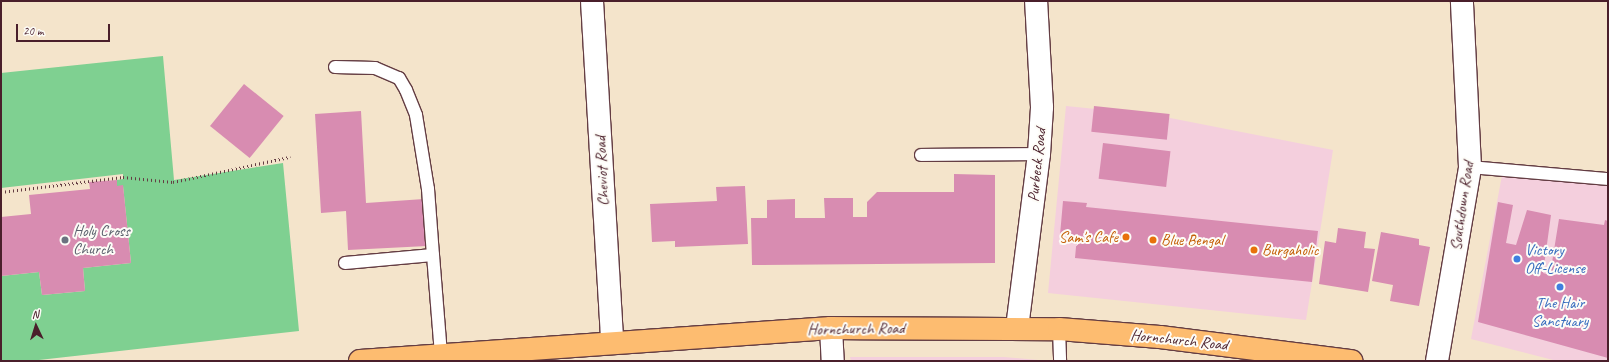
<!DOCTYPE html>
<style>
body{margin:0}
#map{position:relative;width:1609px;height:362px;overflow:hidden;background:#f4e4cb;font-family:Caveat,sans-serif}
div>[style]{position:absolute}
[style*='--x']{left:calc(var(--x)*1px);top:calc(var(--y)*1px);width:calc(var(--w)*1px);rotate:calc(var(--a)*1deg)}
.built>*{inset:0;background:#f4cfdd}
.green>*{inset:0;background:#7fd091}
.building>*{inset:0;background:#d88cb1;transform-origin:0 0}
.path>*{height:2.5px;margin-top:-1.25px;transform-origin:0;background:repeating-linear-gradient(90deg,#643d43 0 1px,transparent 0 4px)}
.roads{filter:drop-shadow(1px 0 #643d43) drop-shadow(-1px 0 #643d43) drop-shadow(0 1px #643d43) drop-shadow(0 -1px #643d43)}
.lane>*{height:12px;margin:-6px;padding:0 6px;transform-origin:6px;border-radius:6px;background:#fff}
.street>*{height:22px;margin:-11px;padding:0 11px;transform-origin:11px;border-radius:11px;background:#fff}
.primary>*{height:22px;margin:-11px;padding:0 11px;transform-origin:11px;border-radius:11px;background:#fdbc70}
.dots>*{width:11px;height:11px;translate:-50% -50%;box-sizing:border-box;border:2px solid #fdfcf7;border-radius:50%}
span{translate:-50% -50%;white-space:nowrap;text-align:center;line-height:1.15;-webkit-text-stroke:4px #fdfcf7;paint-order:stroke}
.street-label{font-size:16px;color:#4a1f2b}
.worship-label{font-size:16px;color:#5b616d}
.left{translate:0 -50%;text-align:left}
.food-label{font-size:16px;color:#c56008}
.right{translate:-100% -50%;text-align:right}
.shop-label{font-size:16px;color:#366cbe}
.frame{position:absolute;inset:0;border:2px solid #4a1f2b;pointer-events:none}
.north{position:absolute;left:16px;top:306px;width:40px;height:40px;-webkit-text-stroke:3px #fdfcf7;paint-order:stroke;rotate:356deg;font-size:11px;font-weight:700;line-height:16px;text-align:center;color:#4a1f2b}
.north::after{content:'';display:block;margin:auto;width:14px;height:18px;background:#4a1f2b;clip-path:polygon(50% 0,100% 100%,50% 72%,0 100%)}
.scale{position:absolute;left:16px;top:24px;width:94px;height:18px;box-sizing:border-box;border:2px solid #4a1f2b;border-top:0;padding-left:5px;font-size:12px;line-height:14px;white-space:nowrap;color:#4a1f2b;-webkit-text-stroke:3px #fdfcf7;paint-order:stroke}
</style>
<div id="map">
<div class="built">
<i style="clip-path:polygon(1066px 106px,1155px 115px,1333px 150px,1306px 320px,1048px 293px)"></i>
<i style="clip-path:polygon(1504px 165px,1608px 173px,1608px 361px,1557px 361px,1471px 339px)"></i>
<i style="clip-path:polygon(850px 357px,1004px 357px,1050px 361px,851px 361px)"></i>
</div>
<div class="green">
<i style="clip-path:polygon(163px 56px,174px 180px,283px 163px,299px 331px,30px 361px,1px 361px,1px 276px,39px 272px,42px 295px,85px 291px,83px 268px,131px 263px,123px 186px,117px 186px,117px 180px,123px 179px,123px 174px,1px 188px,1px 73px)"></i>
</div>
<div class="building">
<i style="left:244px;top:84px;width:51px;height:54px;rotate:39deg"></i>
<i style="left:1094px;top:106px;width:76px;height:26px;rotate:6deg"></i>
<i style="clip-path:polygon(361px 111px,366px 203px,424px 199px,427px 246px,348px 250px,346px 211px,321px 213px,315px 114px)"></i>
<i style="left:1103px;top:143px;width:68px;height:36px;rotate:7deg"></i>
<i style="clip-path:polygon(954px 174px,995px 175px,995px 263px,752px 265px,751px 218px,767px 218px,767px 200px,795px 199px,795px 218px,825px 218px,824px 198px,853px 198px,853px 217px,867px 217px,867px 202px,877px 192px,954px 192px)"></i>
<i style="clip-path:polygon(117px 180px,117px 186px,123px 185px,131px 263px,83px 268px,85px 291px,42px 295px,39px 272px,1px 276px,1px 217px,31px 214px,29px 195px,90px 189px,89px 182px)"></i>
<i style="clip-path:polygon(745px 186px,748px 244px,675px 247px,675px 241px,652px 242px,650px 204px,717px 201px,716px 187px)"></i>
<i style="clip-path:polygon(1063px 201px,1087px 203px,1086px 207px,1318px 231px,1312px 282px,1075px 258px,1077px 236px,1060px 235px)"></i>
<i style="clip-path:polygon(1498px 202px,1513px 205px,1506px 243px,1516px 245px,1527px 210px,1551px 215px,1543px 273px,1550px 275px,1559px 219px,1604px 225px,1605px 220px,1608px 221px,1608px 358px,1478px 322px)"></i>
<i style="clip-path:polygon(1338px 228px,1366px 232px,1364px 248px,1375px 249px,1368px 292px,1319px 284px,1325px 241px,1336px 243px)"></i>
<i style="clip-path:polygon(1381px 232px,1419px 239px,1419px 245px,1430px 247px,1419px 306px,1390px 301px,1393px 285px,1372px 281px)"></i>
</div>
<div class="path">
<i style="--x:1;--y:192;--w:123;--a:-7"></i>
<i style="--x:123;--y:177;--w:50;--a:5.7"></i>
<i style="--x:173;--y:182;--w:120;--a:-12.1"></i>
</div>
<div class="roads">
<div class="lane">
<i style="--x:335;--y:67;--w:40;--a:1.4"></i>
<i style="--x:375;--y:68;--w:26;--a:23"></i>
<i style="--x:399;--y:78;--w:14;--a:60"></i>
<i style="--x:406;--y:90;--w:27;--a:68"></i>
<i style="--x:416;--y:115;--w:75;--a:80.8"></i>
<i style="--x:428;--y:189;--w:66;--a:85.7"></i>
<i style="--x:921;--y:155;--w:118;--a:-0.5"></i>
<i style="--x:1470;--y:167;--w:139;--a:5"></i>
<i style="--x:345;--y:263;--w:88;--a:-5.2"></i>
<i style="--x:433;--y:255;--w:100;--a:85.4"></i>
<i style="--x:1059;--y:329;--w:32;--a:88"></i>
</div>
<div class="street">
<i style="--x:592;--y:1;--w:342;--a:86.6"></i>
<i style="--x:831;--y:328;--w:33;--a:87"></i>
<i style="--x:1017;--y:328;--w:175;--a:-82.8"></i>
<i style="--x:1039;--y:154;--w:47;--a:-86.3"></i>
<i style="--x:1042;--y:107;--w:106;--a:-93.2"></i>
<i style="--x:1437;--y:361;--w:197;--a:-80.3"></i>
<i style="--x:1470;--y:167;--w:166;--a:-92.8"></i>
</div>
<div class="primary">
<i style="--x:360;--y:361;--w:472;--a:-4"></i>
<i style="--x:831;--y:328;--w:228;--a:0.3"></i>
<i style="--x:1059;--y:329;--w:101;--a:4.5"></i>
<i style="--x:1160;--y:337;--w:193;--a:7.2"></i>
</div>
</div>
<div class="dots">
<i style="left:1126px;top:237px;background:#e8710a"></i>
<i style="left:65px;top:240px;background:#6b7280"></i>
<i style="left:1153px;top:240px;background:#e8710a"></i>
<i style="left:1254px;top:250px;background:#e8710a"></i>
<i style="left:1517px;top:259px;background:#3f7fe0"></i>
<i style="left:1560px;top:287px;background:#3f7fe0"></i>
</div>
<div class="street-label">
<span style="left:1037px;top:165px;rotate:-84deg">Purbeck Road</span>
<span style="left:602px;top:171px;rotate:-93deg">Cheviot Road</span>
<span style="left:1462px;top:206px;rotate:-82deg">Southdown Road</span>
<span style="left:856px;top:329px;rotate:-1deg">Hornchurch Road</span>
<span style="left:1179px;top:340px;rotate:6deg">Hornchurch Road</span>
</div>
<div class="worship-label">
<span class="left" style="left:73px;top:240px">Holy Cross<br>Church</span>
</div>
<div class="food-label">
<span class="right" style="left:1118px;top:237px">Sam's Cafe</span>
<span class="left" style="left:1161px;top:240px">Blue Bengal</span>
<span class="left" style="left:1262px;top:250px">Burgaholic</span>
</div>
<div class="shop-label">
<span class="left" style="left:1525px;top:259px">Victory<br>Off-License</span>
<span style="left:1560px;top:312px">The Hair<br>Sanctuary</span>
</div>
<div class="frame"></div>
<div class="north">N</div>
<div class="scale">20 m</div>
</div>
